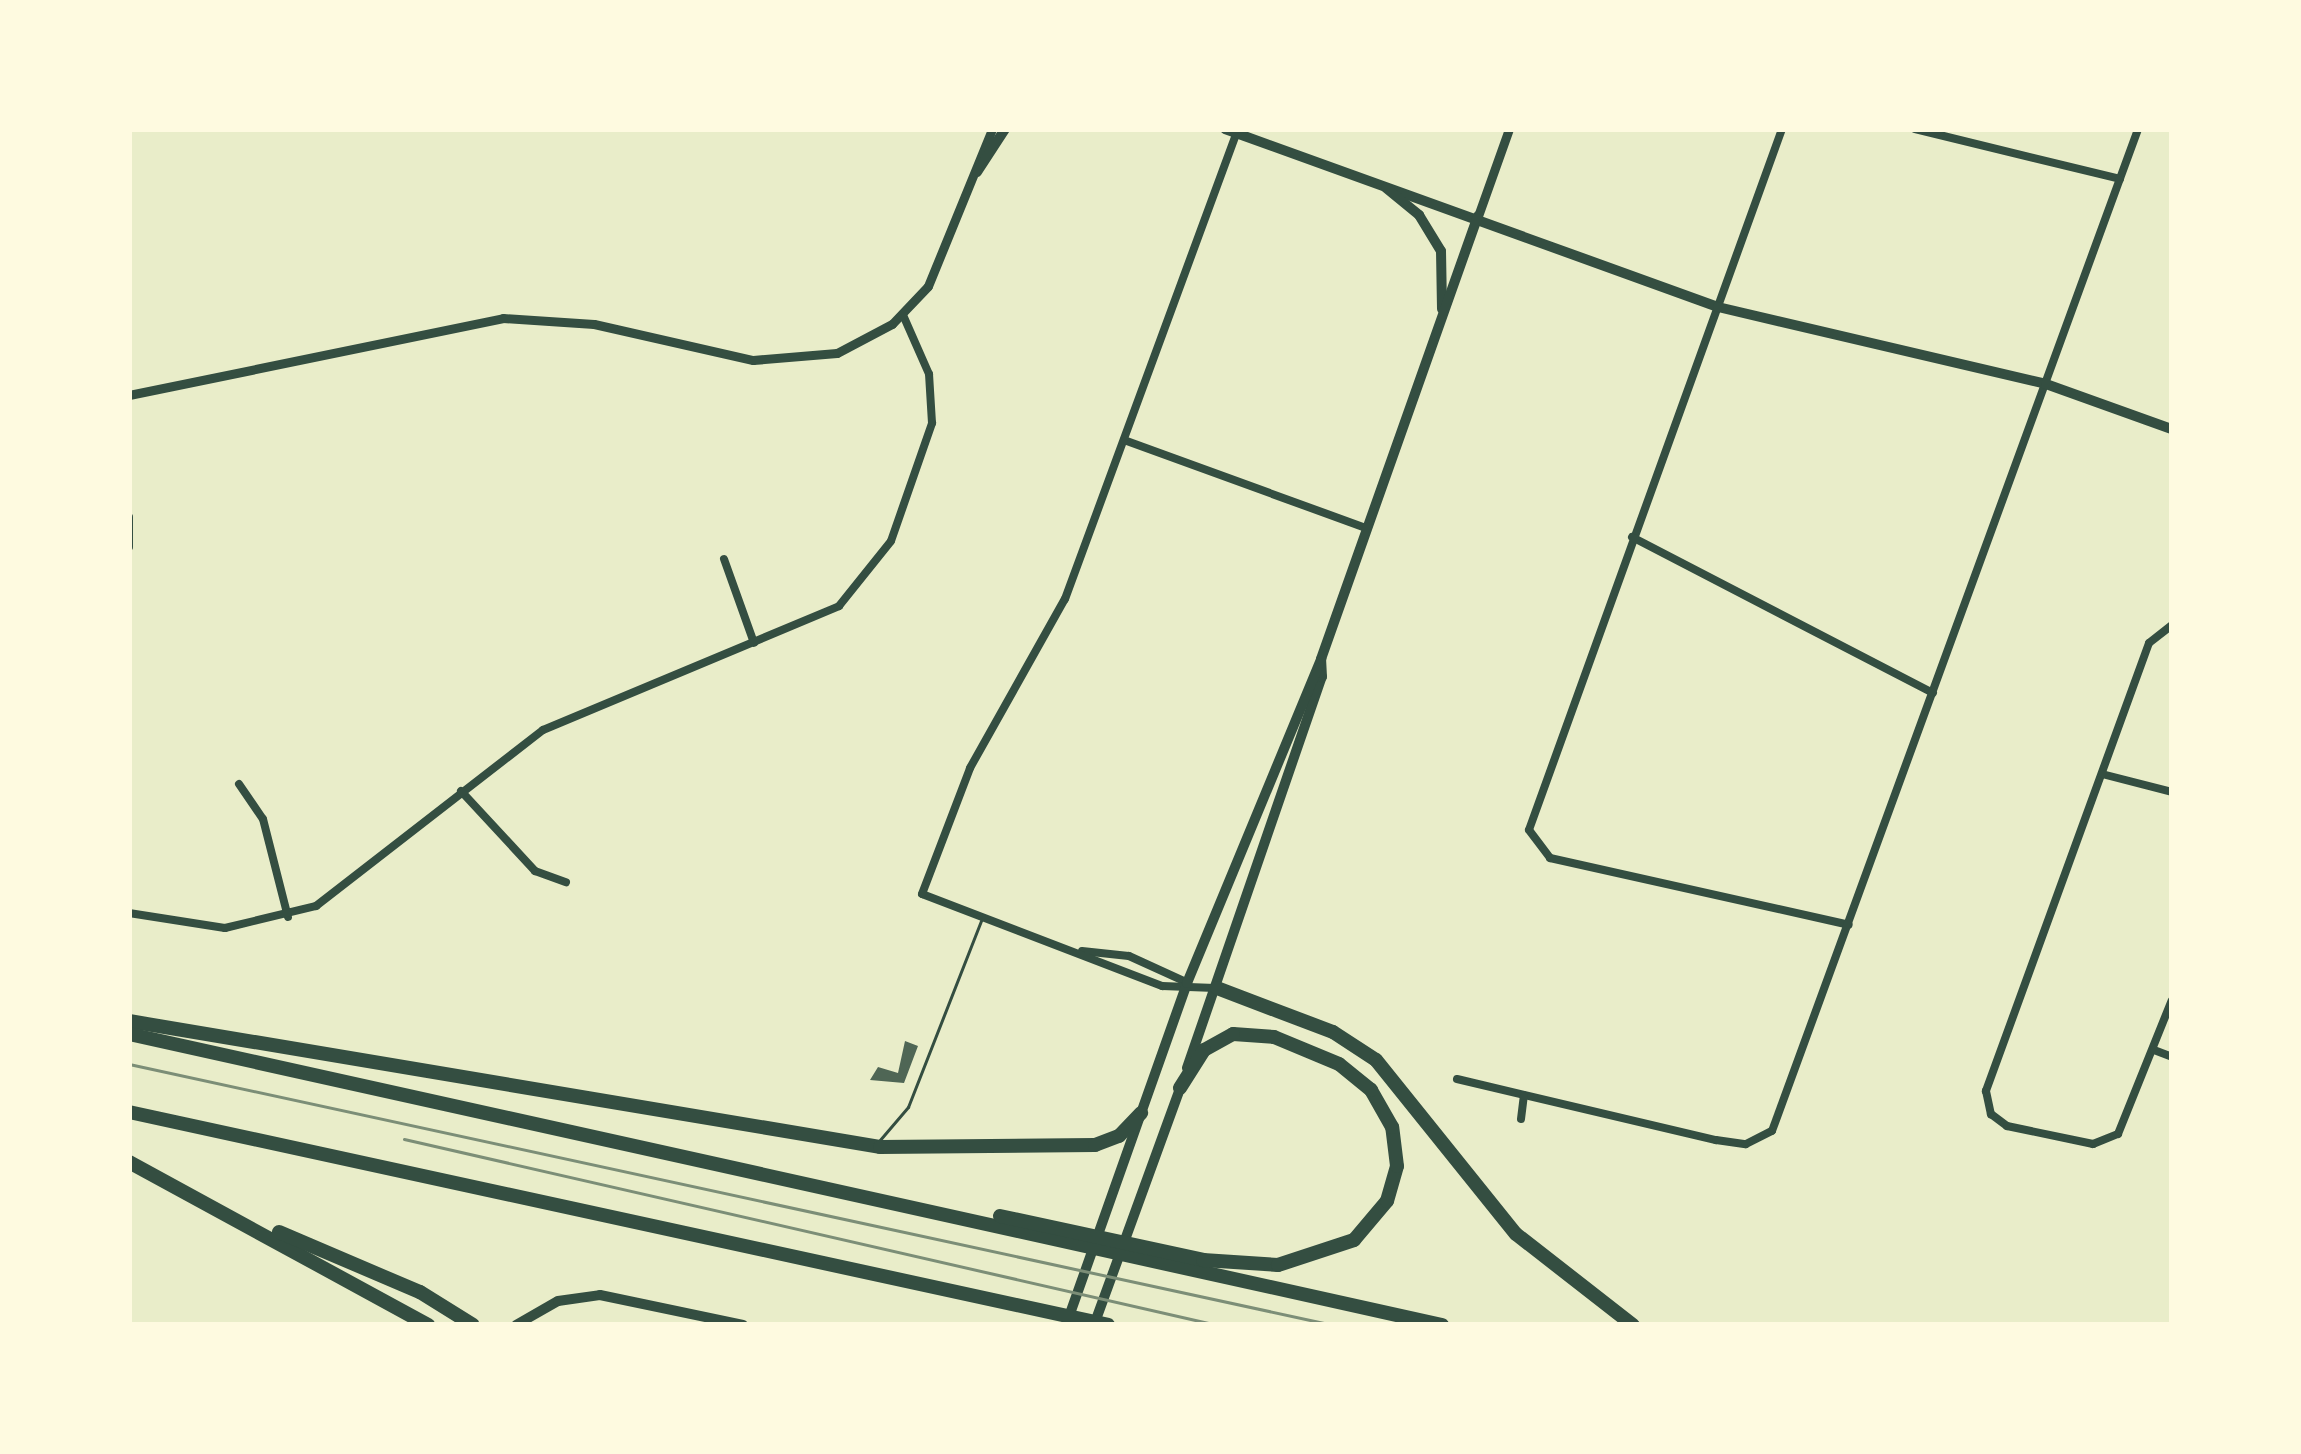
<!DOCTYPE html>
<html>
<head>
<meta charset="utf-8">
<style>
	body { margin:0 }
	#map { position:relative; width:2301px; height:1454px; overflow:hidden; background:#e9edc9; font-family:"Sofia Sans Condensed",sans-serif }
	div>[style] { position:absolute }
	.building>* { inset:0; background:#4f6655 }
	.service>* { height:3px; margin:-1.5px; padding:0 1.5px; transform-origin:1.5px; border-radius:1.5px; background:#344e41 }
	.minor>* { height:8px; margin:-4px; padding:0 4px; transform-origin:4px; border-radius:4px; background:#344e41 }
	.tertiary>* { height:9px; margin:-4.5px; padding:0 4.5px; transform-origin:4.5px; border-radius:4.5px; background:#344e41 }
	.secondary>* { height:10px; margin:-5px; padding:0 5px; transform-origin:5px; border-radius:5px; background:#344e41 }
	.motorway>* { height:14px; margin:-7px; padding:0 7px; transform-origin:7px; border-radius:7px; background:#344e41 }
	.tram>* { height:3px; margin:-1.5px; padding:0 1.5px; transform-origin:1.5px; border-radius:1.5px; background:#7c8e77 }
	span { translate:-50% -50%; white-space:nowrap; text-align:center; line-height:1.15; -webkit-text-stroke:9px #fefae0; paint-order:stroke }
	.frame { position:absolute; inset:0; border:132px solid #fefae0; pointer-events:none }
</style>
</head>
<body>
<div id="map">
	<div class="building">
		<div style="clip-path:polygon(905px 1041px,918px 1046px,904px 1083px,870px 1080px,878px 1067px,898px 1073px)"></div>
	</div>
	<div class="service">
		<div style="left:879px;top:1141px;width:45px;rotate:-49.5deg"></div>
		<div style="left:908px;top:1107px;width:203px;rotate:-68.6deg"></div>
	</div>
	<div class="minor">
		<div style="left:1782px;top:129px;width:745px;rotate:109.85deg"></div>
		<div style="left:1529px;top:830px;width:35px;rotate:53deg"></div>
		<div style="left:1550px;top:858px;width:306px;rotate:12.6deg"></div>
		<div style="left:1915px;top:129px;width:211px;rotate:13.7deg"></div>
		<div style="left:1124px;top:440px;width:258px;rotate:20deg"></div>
		<div style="left:129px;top:517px;width:30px;rotate:90deg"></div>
		<div style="left:1632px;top:537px;width:339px;rotate:27.4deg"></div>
		<div style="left:724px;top:559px;width:89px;rotate:70.3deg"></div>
		<div style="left:2172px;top:625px;width:29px;rotate:142deg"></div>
		<div style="left:2149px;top:643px;width:477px;rotate:110deg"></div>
		<div style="left:1986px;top:1091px;width:24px;rotate:78deg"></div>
		<div style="left:1991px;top:1114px;width:20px;rotate:37deg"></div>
		<div style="left:2007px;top:1126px;width:88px;rotate:11.8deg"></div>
		<div style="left:2093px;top:1144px;width:27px;rotate:-22deg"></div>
		<div style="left:2118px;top:1134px;width:144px;rotate:-68.1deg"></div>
		<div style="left:2102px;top:774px;width:72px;rotate:14.4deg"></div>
		<div style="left:239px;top:784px;width:42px;rotate:55.6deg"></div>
		<div style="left:263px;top:819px;width:101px;rotate:75.7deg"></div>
		<div style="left:461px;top:791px;width:109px;rotate:47.2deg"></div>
		<div style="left:535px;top:871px;width:33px;rotate:20deg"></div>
		<div style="left:129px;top:913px;width:97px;rotate:8.9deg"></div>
		<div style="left:225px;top:928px;width:94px;rotate:-13.6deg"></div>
		<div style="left:316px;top:906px;width:287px;rotate:-37.8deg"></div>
		<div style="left:543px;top:730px;width:321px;rotate:-22.7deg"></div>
		<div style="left:839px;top:606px;width:83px;rotate:-51.3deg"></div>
		<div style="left:891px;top:541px;width:125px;rotate:-70.8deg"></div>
		<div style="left:932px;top:423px;width:49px;rotate:-93.5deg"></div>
		<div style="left:929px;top:374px;width:64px;rotate:-113.8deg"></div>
		<div style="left:1082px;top:951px;width:47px;rotate:6.1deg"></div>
		<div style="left:1129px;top:956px;width:63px;rotate:24.5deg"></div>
		<div style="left:1215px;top:988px;width:53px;rotate:-177.8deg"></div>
		<div style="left:1162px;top:986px;width:257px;rotate:-159deg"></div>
		<div style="left:922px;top:894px;width:135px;rotate:-69.1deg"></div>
		<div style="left:970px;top:768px;width:194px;rotate:-60.7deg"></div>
		<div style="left:1065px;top:599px;width:496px;rotate:-69.8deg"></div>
		<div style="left:2154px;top:1050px;width:19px;rotate:21deg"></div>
		<div style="left:1457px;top:1079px;width:266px;rotate:13.3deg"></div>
		<div style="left:1716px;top:1140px;width:30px;rotate:8deg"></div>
		<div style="left:1746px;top:1144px;width:29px;rotate:-27deg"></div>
		<div style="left:1772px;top:1131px;width:1067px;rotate:-69.93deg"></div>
		<div style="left:1521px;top:1119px;width:24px;rotate:-83deg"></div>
	</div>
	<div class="tertiary">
		<div style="left:1478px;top:216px;width:92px;rotate:-70.4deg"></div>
		<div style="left:129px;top:395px;width:382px;rotate:-11.6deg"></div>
		<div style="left:503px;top:318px;width:91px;rotate:3.8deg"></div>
		<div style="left:594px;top:324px;width:163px;rotate:12.8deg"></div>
		<div style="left:753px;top:360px;width:84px;rotate:-4.8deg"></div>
		<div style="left:837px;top:353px;width:62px;rotate:-27.8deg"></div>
		<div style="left:892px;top:324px;width:52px;rotate:-46.5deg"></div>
		<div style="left:928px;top:286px;width:170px;rotate:-67.8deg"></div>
	</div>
	<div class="secondary">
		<div style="left:1225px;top:129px;width:524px;rotate:19.85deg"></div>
		<div style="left:1718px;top:307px;width:337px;rotate:13.2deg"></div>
		<div style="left:2046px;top:384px;width:134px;rotate:19.7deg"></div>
		<div style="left:977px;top:172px;width:51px;rotate:-56.9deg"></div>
		<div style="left:1386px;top:188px;width:43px;rotate:39.3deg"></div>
		<div style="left:1419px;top:215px;width:42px;rotate:58.6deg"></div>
		<div style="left:1441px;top:251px;width:58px;rotate:89deg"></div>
		<div style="left:1187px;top:1068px;width:414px;rotate:-71deg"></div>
		<div style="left:1322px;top:677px;width:17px;rotate:-93deg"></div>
		<div style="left:516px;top:1325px;width:48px;rotate:-29.7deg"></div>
		<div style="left:558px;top:1301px;width:42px;rotate:-8.1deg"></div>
		<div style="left:600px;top:1295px;width:146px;rotate:11.8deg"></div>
		<div style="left:1066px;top:1325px;width:363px;rotate:-70.5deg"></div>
		<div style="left:1187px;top:983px;width:351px;rotate:-67.5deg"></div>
		<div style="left:1321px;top:659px;width:470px;rotate:-70.5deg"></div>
		<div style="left:1094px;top:1325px;width:254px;rotate:-70deg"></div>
	</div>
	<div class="motorway">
		<div style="left:1217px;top:988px;width:124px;rotate:20.8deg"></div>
		<div style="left:1333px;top:1032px;width:51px;rotate:33.1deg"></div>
		<div style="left:1376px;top:1060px;width:223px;rotate:51.2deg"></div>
		<div style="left:1516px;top:1234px;width:148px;rotate:37.9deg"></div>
		<div style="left:129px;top:1021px;width:761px;rotate:9.52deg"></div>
		<div style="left:880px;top:1147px;width:215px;rotate:-0.5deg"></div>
		<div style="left:1095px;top:1145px;width:26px;rotate:-21deg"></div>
		<div style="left:1119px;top:1136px;width:32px;rotate:-46deg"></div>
		<div style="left:129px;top:1034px;width:1345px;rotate:12.5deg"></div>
		<div style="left:129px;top:1112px;width:1002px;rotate:12.27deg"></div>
		<div style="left:129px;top:1162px;width:341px;rotate:28.6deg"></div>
		<div style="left:1000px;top:1216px;width:208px;rotate:12.2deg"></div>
		<div style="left:1203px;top:1260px;width:75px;rotate:3.8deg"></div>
		<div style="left:1278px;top:1265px;width:80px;rotate:-18.2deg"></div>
		<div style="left:1354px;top:1240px;width:51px;rotate:-49.8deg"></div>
		<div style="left:1387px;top:1201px;width:36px;rotate:-74deg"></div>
		<div style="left:1397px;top:1166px;width:39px;rotate:-97deg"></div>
		<div style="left:1392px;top:1127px;width:43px;rotate:-119.6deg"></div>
		<div style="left:1371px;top:1090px;width:41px;rotate:-140.9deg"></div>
		<div style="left:1339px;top:1064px;width:70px;rotate:-157.4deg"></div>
		<div style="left:1274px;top:1037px;width:41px;rotate:-175.8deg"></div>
		<div style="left:1233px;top:1034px;width:33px;rotate:151deg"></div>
		<div style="left:1204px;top:1050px;width:45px;rotate:122.3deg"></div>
		<div style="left:279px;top:1232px;width:153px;rotate:23.1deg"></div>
		<div style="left:420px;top:1292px;width:62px;rotate:31.9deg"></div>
	</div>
	<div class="tram">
		<div style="left:129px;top:1064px;width:1232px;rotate:12.23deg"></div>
		<div style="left:404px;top:1139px;width:834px;rotate:12.89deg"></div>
	</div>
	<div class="frame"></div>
</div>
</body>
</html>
